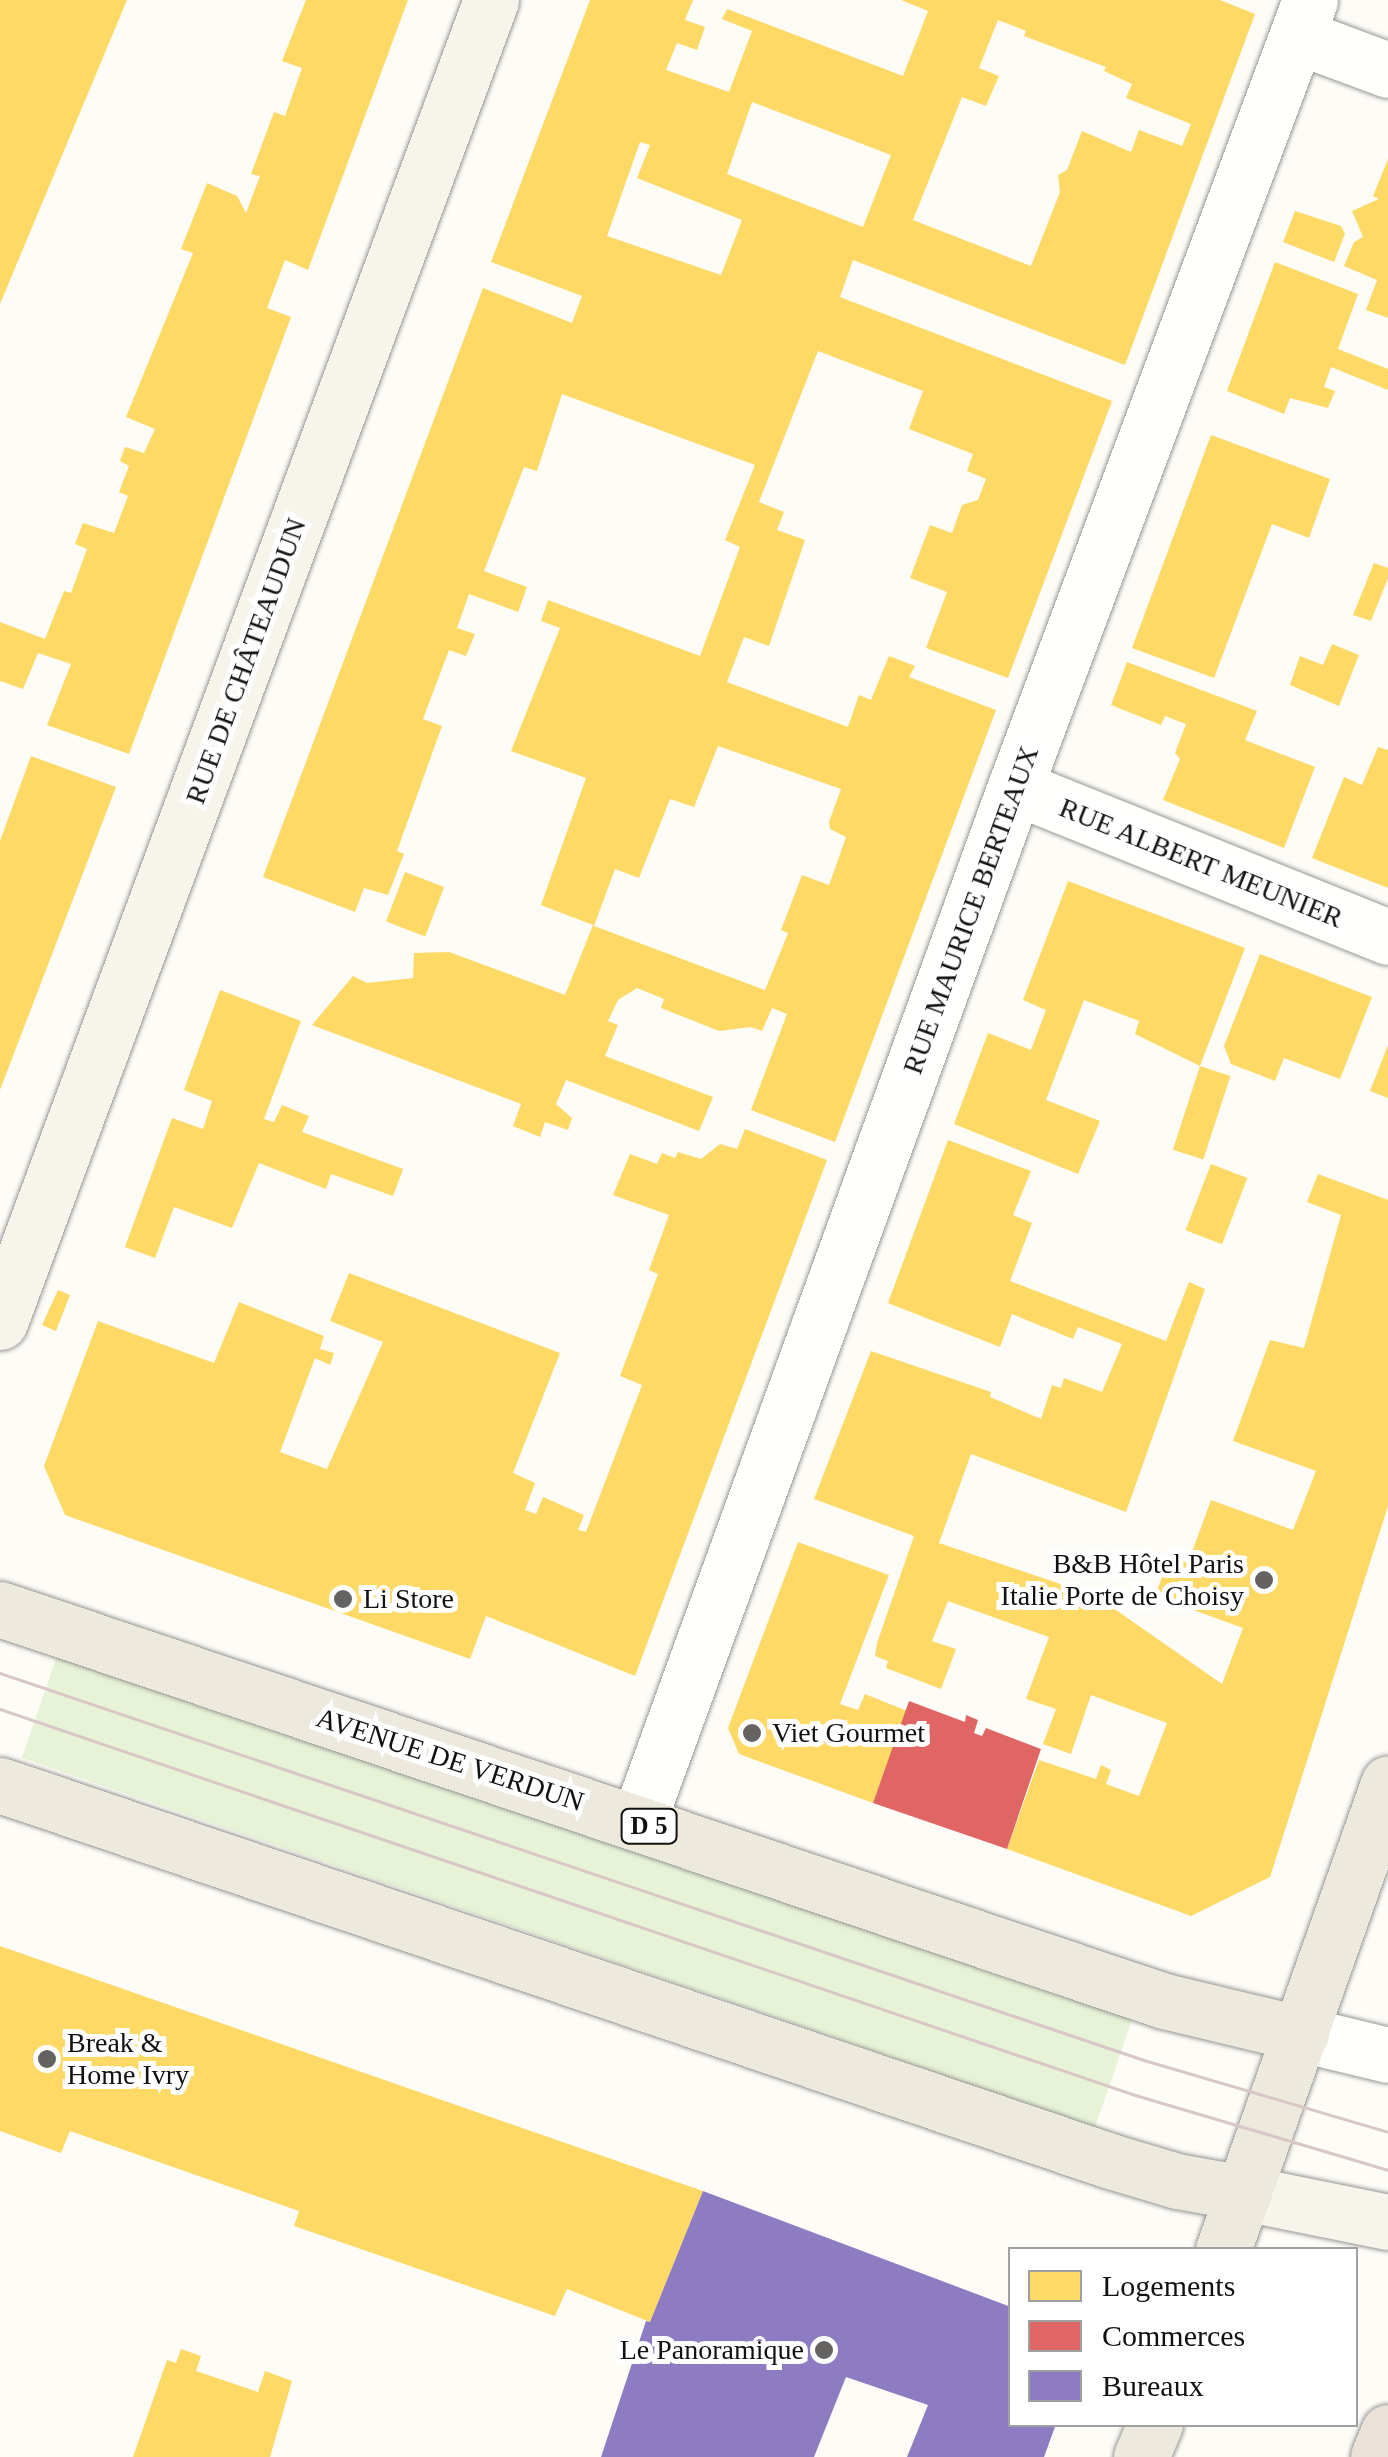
<!DOCTYPE html>
<html>
<head>
<meta charset="utf-8">
<style>
	body { margin:0 }
	#map { position:relative; width:1388px; height:2457px; overflow:hidden; background:#fdfcf7; font-family:Georgia,serif }
	div>[style] { position:absolute }
	.green>* { inset:0; background:#e7f3d7; transform-origin:0 0 }
	.homes>* { inset:0; background:#ffd966; transform-origin:0 0 }
	.shops>* { inset:0; background:#e06666 }
	.offices>* { inset:0; background:#8e7cc3 }
	.roads { filter:drop-shadow(0 0 2px #979795) drop-shadow(0 0 2px #979795) }
	.street>* { height:55px; margin:-27.5px; padding:0 27.5px; transform-origin:27.5px; border-radius:27.5px; background:#fffffe }
	.secondary>* { height:55px; margin:-27.5px; padding:0 27.5px; transform-origin:27.5px; border-radius:27.5px; background:#f6f4eb }
	.primary>* { height:55px; margin:-27.5px; padding:0 27.5px; transform-origin:27.5px; border-radius:27.5px; background:#ede9dc }
	.highway>* { height:55px; margin:-27.5px; padding:0 27.5px; transform-origin:27.5px; border-radius:27.5px; background:#eae1d8 }
	.tram>* { height:2.5px; margin:-1.25px; padding:0 1.25px; transform-origin:1.25px; border-radius:1.25px; background:#d9c6c7 }
	.dots>* { width:28px; height:28px; translate:-50% -50%; box-sizing:border-box; border:5px solid #fff; border-radius:50% }
	span { translate:-50% -50%; white-space:nowrap; text-align:center; line-height:1.15; -webkit-text-stroke:10px #fff; paint-order:stroke }
	.shield-label span { padding:2px 8px; background:#fff; border:2px solid; border-radius:8px; -webkit-text-stroke-width:0 }
	.shield-label { font-size:25px; color:#111; font-weight:700 }
	.street-label { font-size:28px; color:#111 }
	.poi-label { font-size:28px; color:#111 }
	.right { translate:-100% -50%; text-align:right }
	.left { translate:0 -50%; text-align:left }
	.legend { position:absolute; left:1008px; top:2247px; width:350px; height:180px; box-sizing:border-box; background:#fff; border:2px solid #a0a0a0; margin:0; padding:12px 18px; list-style:none; font-size:30px; color:#111 }
	.legend li { display:flex; align-items:center; gap:20px; height:50px }
	.legend b { width:50px; border:2px solid #a0a0a0 }
</style>
</head>
<body>
<div id="map">
	<div class="green">
		<div style="left:59px;top:1650px;width:1135px;height:114px;rotate:19deg"></div>
	</div>
	<div class="homes">
		<div style="clip-path:polygon(0 0,127px 0,0 304px)"></div>
		<div style="clip-path:polygon(306px 0,408px 0,308px 270px,285px 260px,267px 308px,291px 317px,129px 754px,47px 725px,71px 664px,38px 653px,23px 689px,0 681px,0 622px,45px 639px,64px 591px,71px 593px,87px 549px,75px 544px,83px 523px,114px 533px,128px 496px,119px 492px,129px 466px,120px 461px,125px 447px,144px 453px,155px 429px,126px 417px,193px 253px,181px 249px,207px 183px,237px 196px,246px 213px,260px 176px,251px 174px,274px 112px,285px 116px,302px 68px,282px 61px)"></div>
		<div style="clip-path:polygon(evenodd,590px 0,693px 0,685px 20px,705px 27px,697px 50px,677px 43px,666px 70px,729px 92px,752px 31px,722px 19px,727px 9px,903px 76px,928px 11px,901px 0,1220px 0,1255px 14px,1125px 365px,853px 260px,840px 297px,1112px 401px,1008px 678px,926px 648px,947px 592px,910px 578px,930px 525px,952px 533px,962px 505px,978px 500px,986px 479px,967px 471px,973px 454px,909px 429px,923px 391px,818px 351px,759px 502px,784px 512px,777px 530px,805px 540px,769px 646px,744px 637px,727px 682px,848px 727px,859px 695px,871px 700px,889px 656px,915px 666px,909px 677px,996px 710px,835px 1142px,751px 1110px,787px 1014px,772px 1008px,762px 1031px,751px 1027px,719px 1031px,661px 1008px,664px 999px,637px 988px,618px 1000px,608px 1021px,618px 1025px,605px 1056px,713px 1097px,699px 1131px,566px 1080px,556px 1104px,572px 1118px,568px 1130px,545px 1122px,540px 1137px,513px 1126px,521px 1104px,312px 1025px,353px 976px,367px 983px,413px 978px,414px 953px,449px 952px,565px 995px,593px 925px,541px 905px,586px 778px,511px 751px,560px 628px,541px 621px,548px 600px,700px 656px,740px 547px,725px 540px,755px 465px,562px 394px,537px 471px,524px 467px,484px 571px,527px 587px,518px 612px,469px 594px,457px 628px,475px 634px,466px 656px,449px 650px,423px 719px,442px 726px,397px 851px,404px 854px,388px 895px,364px 888px,355px 912px,263px 877px,483px 288px,572px 323px,582px 296px,491px 262px,590px 0,998px 20px,1026px 31px,1024px 36px,1106px 67px,1104px 71px,1132px 84px,1126px 98px,1191px 124px,1182px 146px,1139px 130px,1131px 152px,1082px 131px,1067px 170px,1058px 175px,1060px 192px,1031px 266px,913px 220px,962px 97px,986px 106px,999px 76px,979px 68px,998px 20px,590px 0,752px 102px,891px 155px,863px 227px,727px 174px,752px 102px,590px 0,640px 142px,650px 145px,637px 178px,742px 220px,721px 275px,607px 236px,640px 142px,590px 0,718px 746px,841px 789px,829px 822px,830px 829px,846px 837px,838px 860px,829px 885px,802px 875px,781px 930px,788px 933px,765px 990px,594px 926px,615px 869px,639px 878px,670px 799px,694px 807px,718px 746px)"></div>
		<div style="clip-path:polygon(1388px 159px,1388px 318px,1366px 310px,1377px 280px,1344px 266px,1354px 242px,1363px 237px,1352px 211px,1379px 199px,1373px 196px)"></div>
		<div style="clip-path:polygon(1295px 211px,1341px 226px,1345px 234px,1334px 262px,1283px 242px)"></div>
		<div style="clip-path:polygon(1275px 262px,1358px 294px,1338px 349px,1388px 369px,1388px 390px,1331px 367px,1324px 387px,1335px 391px,1328px 408px,1290px 398px,1284px 414px,1227px 391px)"></div>
		<div style="clip-path:polygon(1211px 435px,1330px 479px,1309px 538px,1272px 524px,1214px 678px,1132px 648px)"></div>
		<div style="clip-path:polygon(1374px 563px,1388px 568px,1388px 578px,1371px 621px,1353px 615px)"></div>
		<div style="clip-path:polygon(1332px 644px,1359px 655px,1339px 706px,1290px 685px,1300px 656px,1323px 665px)"></div>
		<div style="clip-path:polygon(1127px 662px,1257px 711px,1245px 740px,1315px 767px,1284px 848px,1163px 800px,1180px 759px,1175px 753px,1186px 724px,1165px 716px,1161px 725px,1111px 705px)"></div>
		<div style="clip-path:polygon(1378px 747px,1388px 750px,1388px 888px,1312px 858px,1344px 777px,1362px 785px)"></div>
		<div style="clip-path:polygon(31px 756px,116px 787px,0 1090px,0 841px)"></div>
		<div style="left:405px;top:872px;width:42px;height:53px;rotate:21deg"></div>
		<div style="clip-path:polygon(1068px 881px,1245px 948px,1200px 1066px,1135px 1034px,1139px 1021px,1084px 1000px,1046px 1100px,1100px 1121px,1078px 1174px,954px 1124px,988px 1033px,1031px 1050px,1046px 1010px,1023px 1000px)"></div>
		<div style="clip-path:polygon(1260px 954px,1372px 997px,1340px 1079px,1284px 1058px,1275px 1081px,1231px 1064px,1224px 1046px)"></div>
		<div style="clip-path:polygon(220px 990px,301px 1021px,264px 1119px,274px 1122px,282px 1105px,309px 1116px,302px 1132px,403px 1169px,393px 1196px,331px 1174px,326px 1189px,259px 1163px,232px 1228px,174px 1207px,155px 1258px,125px 1247px,172px 1118px,203px 1129px,212px 1101px,184px 1090px)"></div>
		<div style="clip-path:polygon(1388px 1045px,1388px 1098px,1370px 1091px)"></div>
		<div style="left:1200px;top:1066px;width:32px;height:88px;rotate:18deg"></div>
		<div style="clip-path:polygon(745px 1129px,827px 1160px,635px 1676px,486px 1616px,470px 1659px,65px 1515px,44px 1466px,98px 1321px,214px 1363px,239px 1302px,324px 1336px,320px 1349px,334px 1353px,330px 1365px,315px 1358px,280px 1452px,327px 1469px,383px 1342px,330px 1321px,349px 1273px,560px 1353px,513px 1473px,535px 1483px,525px 1510px,536px 1514px,543px 1497px,584px 1515px,578px 1530px,586px 1532px,642px 1385px,620px 1376px,658px 1274px,649px 1270px,669px 1215px,613px 1195px,630px 1154px,657px 1164px,662px 1153px,675px 1158px,678px 1152px,701px 1159px,720px 1144px,737px 1149px)"></div>
		<div style="clip-path:polygon(948px 1140px,1031px 1171px,1013px 1215px,1032px 1223px,1010px 1281px,1166px 1341px,1189px 1282px,1205px 1289px,1126px 1512px,971px 1454px,939px 1543px,1096px 1596px,1222px 1684px,1243px 1628px,1155px 1596px,1170px 1556px,1188px 1563px,1211px 1500px,1293px 1530px,1316px 1471px,1233px 1441px,1270px 1340px,1304px 1348px,1341px 1215px,1307px 1202px,1318px 1174px,1388px 1200px,1388px 1506px,1270px 1877px,1191px 1916px,1007px 1849px,1039px 1760px,1096px 1779px,1101px 1765px,1111px 1770px,1106px 1784px,1139px 1796px,1167px 1723px,1091px 1695px,1071px 1754px,1043px 1744px,1056px 1709px,1026px 1699px,1049px 1637px,948px 1601px,932px 1641px,956px 1649px,941px 1689px,886px 1668px,888px 1661px,875px 1656px,877px 1643px,914px 1536px,814px 1499px,871px 1351px,991px 1392px,990px 1397px,1041px 1419px,1052px 1385px,1061px 1388px,1064px 1378px,1102px 1392px,1122px 1344px,1078px 1327px,1073px 1339px,1012px 1314px,1000px 1347px,888px 1303px)"></div>
		<div style="left:1211px;top:1164px;width:39px;height:71px;rotate:21deg"></div>
		<div style="clip-path:polygon(58px 1290px,70px 1295px,56px 1331px,42px 1325px)"></div>
		<div style="clip-path:polygon(798px 1542px,889px 1575px,840px 1704px,858px 1710px,865px 1694px,907px 1711px,873px 1803px,739px 1754px,728px 1728px)"></div>
		<div style="clip-path:polygon(0 1946px,703px 2191px,650px 2322px,567px 2289px,555px 2316px,294px 2226px,299px 2211px,70px 2131px,61px 2153px,0 2131px)"></div>
		<div style="clip-path:polygon(181px 2349px,201px 2356px,196px 2371px,258px 2392px,265px 2371px,292px 2381px,270px 2457px,133px 2457px,167px 2360px,176px 2363px)"></div>
	</div>
	<div class="shops">
		<div style="clip-path:polygon(909px 1701px,965px 1722px,966px 1715px,978px 1720px,974px 1733px,982px 1736px,986px 1728px,1041px 1749px,1007px 1849px,873px 1803px)"></div>
	</div>
	<div class="offices">
		<div style="clip-path:polygon(703px 2191px,1011px 2307px,1011px 2424px,1056px 2424px,1044px 2457px,907px 2457px,928px 2405px,846px 2377px,814px 2457px,601px 2457px,646px 2321px,650px 2322px)"></div>
	</div>
	<div class="roads">
		<div class="street">
			<div style="left:1297px;top:36px;width:97px;rotate:20.5deg"></div>
			<div style="left:1015px;top:787px;width:402px;rotate:21.9deg"></div>
			<div style="left:638px;top:1822px;width:1102px;rotate:-69.99deg"></div>
			<div style="left:1015px;top:787px;width:840px;rotate:-69.45deg"></div>
			<div style="left:1301px;top:2034px;width:89px;rotate:13.6deg"></div>
		</div>
		<div class="secondary">
			<div style="left:0;top:1322px;width:1410px;rotate:-69.62deg"></div>
			<div style="left:1244px;top:2193px;width:147px;rotate:11.4deg"></div>
		</div>
		<div class="primary">
			<div style="left:0;top:1609px;width:1228px;rotate:18.61deg"></div>
			<div style="left:1164px;top:2001px;width:141px;rotate:13.5deg"></div>
			<div style="left:0;top:1785px;width:1172px;rotate:18.71deg"></div>
			<div style="left:1110px;top:2161px;width:70px;rotate:16.6deg"></div>
			<div style="left:1177px;top:2181px;width:68px;rotate:10.2deg"></div>
			<div style="left:1223px;top:2250px;width:495px;rotate:-70.5deg"></div>
			<div style="left:1141px;top:2457px;width:36px;rotate:-67deg"></div>
		</div>
		<div class="highway">
			<div style="left:1378px;top:2457px;width:27px;rotate:-68deg"></div>
		</div>
	</div>
	<div class="tram">
		<div style="left:0;top:1673px;width:1208px;rotate:18.69deg"></div>
		<div style="left:1144px;top:2060px;width:254px;rotate:16.4deg"></div>
		<div style="left:0;top:1709px;width:1196px;rotate:18.78deg"></div>
		<div style="left:1132px;top:2094px;width:267px;rotate:16.5deg"></div>
	</div>
	<div class="dots">
		<div style="left:1264px;top:1580px;background:#646362"></div>
		<div style="left:343px;top:1599px;background:#646362"></div>
		<div style="left:752px;top:1733px;background:#646362"></div>
		<div style="left:47px;top:2059px;background:#646362"></div>
		<div style="left:824px;top:2350px;background:#646362"></div>
	</div>
	<div class="shield-label">
		<span style="left:649px;top:1826px">D 5</span>
	</div>
	<div class="street-label">
		<span style="left:246px;top:661px;rotate:-70deg">RUE DE CHÂTEAUDUN</span>
		<span style="left:1201px;top:863px;rotate:22deg">RUE ALBERT MEUNIER</span>
		<span style="left:971px;top:910px;rotate:-70deg">RUE MAURICE BERTEAUX</span>
		<span style="left:450px;top:1760px;rotate:18deg">AVENUE DE VERDUN</span>
	</div>
	<div class="poi-label">
		<span class="right" style="left:1244px;top:1580px">B&amp;B Hôtel Paris<br>Italie Porte de Choisy</span>
		<span class="left" style="left:363px;top:1599px">Li Store</span>
		<span class="left" style="left:772px;top:1733px">Viet Gourmet</span>
		<span class="left" style="left:67px;top:2059px">Break &amp;<br>Home Ivry</span>
		<span class="right" style="left:804px;top:2350px">Le Panoramique</span>
	</div>
	<ul class="legend">
	<li><b style="height:28px;background:#ffd966"></b>Logements</li>
	<li><b style="height:28px;background:#e06666"></b>Commerces</li>
	<li><b style="height:28px;background:#8e7cc3"></b>Bureaux</li>
	</ul>
</div>
</body>
</html>
